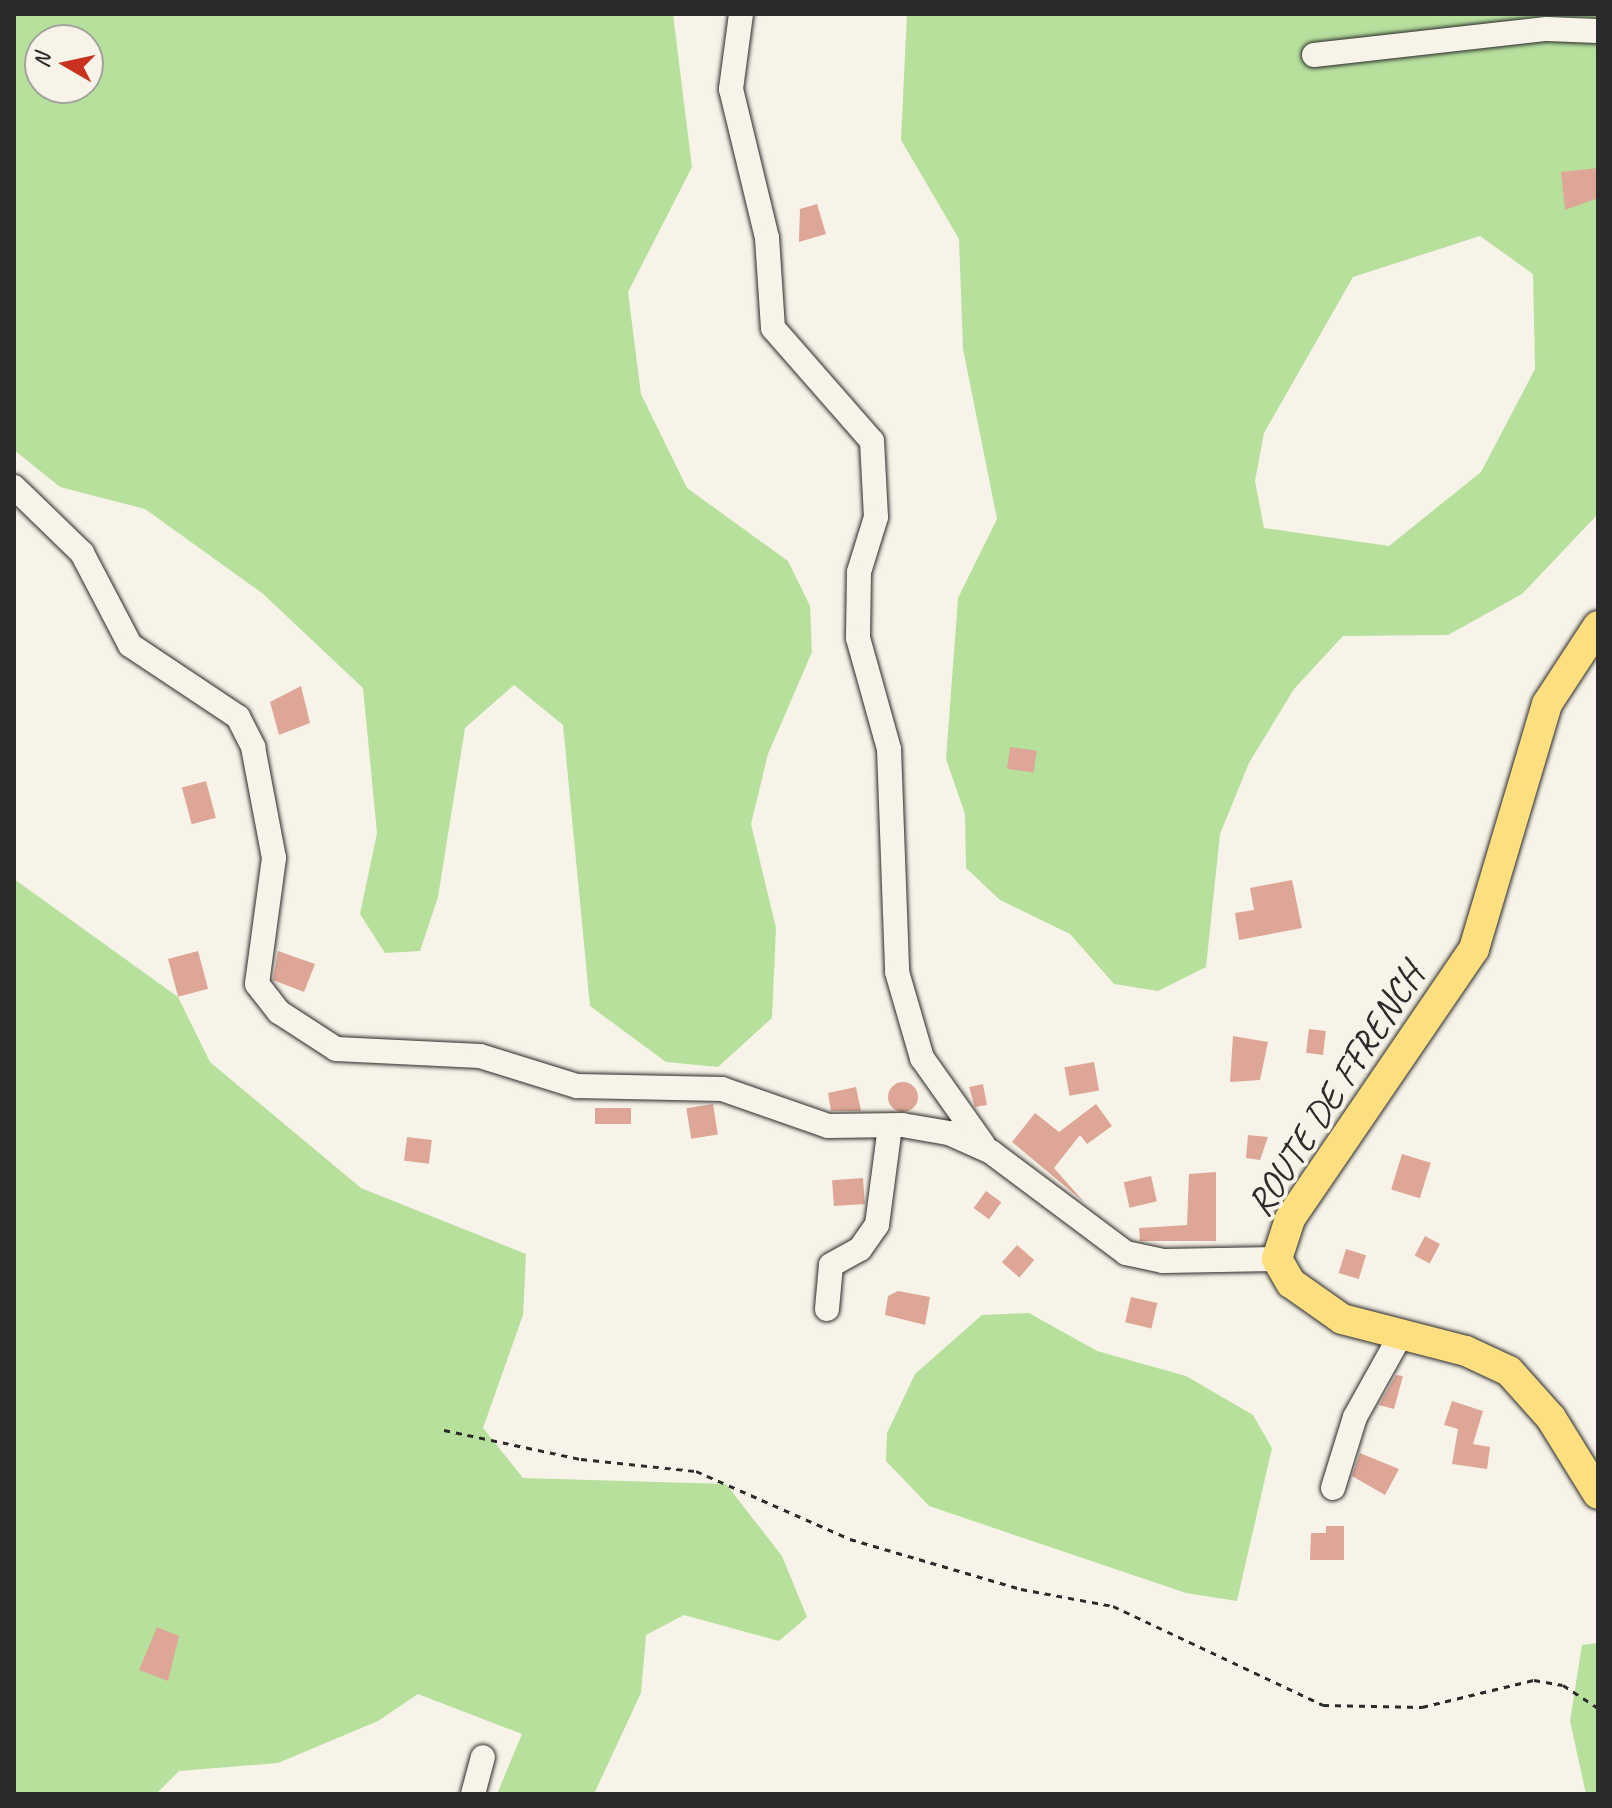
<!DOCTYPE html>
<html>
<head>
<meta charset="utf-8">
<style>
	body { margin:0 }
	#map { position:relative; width:1612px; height:1808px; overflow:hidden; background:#f7f3e8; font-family:Caveat,sans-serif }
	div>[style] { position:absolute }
	.green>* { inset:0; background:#b7e09d }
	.building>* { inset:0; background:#dea697; transform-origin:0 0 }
	.round { border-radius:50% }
	.path>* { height:3px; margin-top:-1.5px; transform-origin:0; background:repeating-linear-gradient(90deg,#2b2b2b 0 6px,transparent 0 12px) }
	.roads { filter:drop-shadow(0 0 2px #2b2b2b) drop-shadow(0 0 2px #2b2b2b) }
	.minor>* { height:24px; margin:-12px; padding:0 12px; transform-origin:12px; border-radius:12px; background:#f7f3e8 }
	.major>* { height:30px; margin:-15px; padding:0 15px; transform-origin:15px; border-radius:15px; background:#fedf80 }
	span { translate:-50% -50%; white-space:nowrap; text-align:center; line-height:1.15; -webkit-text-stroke:8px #f7f3e8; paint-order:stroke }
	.street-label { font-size:38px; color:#2b2b2b }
	.frame { position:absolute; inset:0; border:16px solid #2b2b2b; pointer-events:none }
	.north { position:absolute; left:24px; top:24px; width:80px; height:80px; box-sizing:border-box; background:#f7f3e8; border:2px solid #a5a39c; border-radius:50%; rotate:279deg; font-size:22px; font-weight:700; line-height:32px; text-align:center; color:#2b2b2b }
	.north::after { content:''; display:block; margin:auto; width:28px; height:36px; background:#c8321e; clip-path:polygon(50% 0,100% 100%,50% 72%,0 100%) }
</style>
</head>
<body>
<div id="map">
	<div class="green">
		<div style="clip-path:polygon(evenodd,14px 14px,673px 14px,692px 167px,628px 292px,641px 394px,687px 488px,788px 561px,810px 606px,812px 652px,768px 754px,751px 824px,776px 928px,772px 1018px,718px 1067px,666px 1062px,590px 1006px,563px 725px,514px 685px,465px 728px,438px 897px,420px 951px,385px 953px,360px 914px,377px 833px,363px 688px,262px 593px,145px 509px,60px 487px,14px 450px,14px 14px,88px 40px,88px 88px,40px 88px,40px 40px,88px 40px)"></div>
		<div style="clip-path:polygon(evenodd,907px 14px,1598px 14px,1598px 514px,1522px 594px,1448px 635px,1343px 636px,1294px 689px,1249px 763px,1220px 834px,1206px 967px,1158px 991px,1114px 984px,1070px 934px,1000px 900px,966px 868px,965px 814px,946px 759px,958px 598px,997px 519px,963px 349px,959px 239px,901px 140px,907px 14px,1480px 236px,1533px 274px,1535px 369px,1481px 472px,1389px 546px,1264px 528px,1255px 481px,1264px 433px,1353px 277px,1480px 236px)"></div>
		<div style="clip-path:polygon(14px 879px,178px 997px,210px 1062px,361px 1188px,526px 1254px,523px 1315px,483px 1428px,523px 1478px,726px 1484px,782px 1556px,807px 1617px,779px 1641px,684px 1615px,646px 1635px,641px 1693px,594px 1794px,497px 1794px,522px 1734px,418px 1694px,378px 1721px,278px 1763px,179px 1771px,156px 1794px,14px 1794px)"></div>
		<div style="clip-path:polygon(1029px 1313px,1097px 1351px,1186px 1376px,1253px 1415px,1272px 1448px,1237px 1601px,1186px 1593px,929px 1506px,886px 1461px,887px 1433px,915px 1374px,982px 1315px)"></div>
		<div style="clip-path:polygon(1598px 1643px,1598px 1794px,1586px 1794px,1570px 1721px,1582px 1645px)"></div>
	</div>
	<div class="building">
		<div style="clip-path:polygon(1598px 168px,1598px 198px,1565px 210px,1561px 172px)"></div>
		<div style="clip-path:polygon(817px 204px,826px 234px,799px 242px,800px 209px)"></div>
		<div style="clip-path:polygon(301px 686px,310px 723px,279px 735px,270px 702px)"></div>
		<div style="left:1010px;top:747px;width:27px;height:22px;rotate:8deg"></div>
		<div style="left:206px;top:781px;width:38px;height:25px;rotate:75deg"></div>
		<div style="clip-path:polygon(1292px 880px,1302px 928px,1239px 940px,1235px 913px,1254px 910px,1250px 888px)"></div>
		<div style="left:198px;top:951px;width:39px;height:31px;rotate:75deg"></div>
		<div style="clip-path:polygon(278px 951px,315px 964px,304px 992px,273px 980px)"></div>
		<div style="left:1309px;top:1029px;width:17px;height:24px;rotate:7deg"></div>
		<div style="clip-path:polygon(1233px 1036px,1268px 1042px,1260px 1080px,1230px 1082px)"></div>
		<div style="left:1094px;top:1062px;width:29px;height:30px;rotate:80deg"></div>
		<div class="round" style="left:888px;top:1082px;width:30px;height:30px"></div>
		<div style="clip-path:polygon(983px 1084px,987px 1105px,975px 1107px,969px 1087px)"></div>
		<div style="clip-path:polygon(856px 1087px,861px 1111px,831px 1111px,828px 1093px)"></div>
		<div style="left:713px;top:1104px;width:31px;height:27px;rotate:81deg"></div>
		<div style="clip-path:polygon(1096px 1104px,1112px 1126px,1087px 1144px,1080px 1135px,1054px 1168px,1084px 1202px,1012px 1142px,1035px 1113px,1059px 1132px)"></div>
		<div style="left:595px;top:1108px;width:36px;height:16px"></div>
		<div style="clip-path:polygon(1248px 1135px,1268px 1137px,1260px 1160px,1246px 1158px)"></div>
		<div style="left:407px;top:1137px;width:25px;height:24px;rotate:7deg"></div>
		<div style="left:1402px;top:1154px;width:30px;height:37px;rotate:17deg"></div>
		<div style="clip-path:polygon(1216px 1172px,1216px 1241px,1140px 1241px,1139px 1228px,1187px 1225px,1189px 1174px)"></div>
		<div style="left:1151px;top:1176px;width:26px;height:28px;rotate:77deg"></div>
		<div style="left:863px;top:1178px;width:26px;height:31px;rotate:86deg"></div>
		<div style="left:986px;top:1191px;width:19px;height:21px;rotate:36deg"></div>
		<div style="left:1425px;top:1236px;width:17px;height:22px;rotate:28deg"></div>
		<div style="left:1017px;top:1245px;width:23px;height:23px;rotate:41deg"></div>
		<div style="left:1346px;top:1249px;width:21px;height:25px;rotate:17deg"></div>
		<div style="clip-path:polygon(898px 1291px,930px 1297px,925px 1325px,885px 1315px,888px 1296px)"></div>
		<div style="left:1131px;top:1297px;width:27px;height:26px;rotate:13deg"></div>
		<div style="clip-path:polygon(1396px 1375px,1403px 1376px,1394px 1409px,1379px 1405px)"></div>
		<div style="clip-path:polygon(1452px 1401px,1483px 1411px,1473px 1444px,1490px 1447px,1487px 1469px,1452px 1464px,1458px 1429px,1444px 1425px)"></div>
		<div style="clip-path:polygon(1360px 1453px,1399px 1469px,1385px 1495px,1352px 1476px)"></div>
		<div style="clip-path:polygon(1326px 1526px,1344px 1526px,1344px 1560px,1310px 1560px,1311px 1533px,1326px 1533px)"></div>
		<div style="clip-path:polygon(157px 1627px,179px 1636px,168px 1681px,139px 1670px)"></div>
	</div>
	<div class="path">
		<div style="left:444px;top:1430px;width:140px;rotate:12deg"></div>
		<div style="left:581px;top:1459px;width:116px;rotate:6deg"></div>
		<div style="left:696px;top:1471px;width:168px;rotate:23.8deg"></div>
		<div style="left:850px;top:1539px;width:178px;rotate:16.3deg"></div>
		<div style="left:1021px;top:1589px;width:94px;rotate:10.5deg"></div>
		<div style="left:1113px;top:1606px;width:232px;rotate:25.2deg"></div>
		<div style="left:1323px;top:1705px;width:99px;rotate:1.2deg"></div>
		<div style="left:1422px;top:1707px;width:115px;rotate:-13.6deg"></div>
		<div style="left:1534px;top:1680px;width:29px;rotate:10deg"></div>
		<div style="left:1563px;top:1685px;width:42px;rotate:33.3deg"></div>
	</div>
	<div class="roads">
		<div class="minor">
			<div style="left:741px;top:14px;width:76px;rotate:97.6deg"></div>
			<div style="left:731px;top:89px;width:153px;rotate:76.4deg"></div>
			<div style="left:767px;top:238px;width:90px;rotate:86.2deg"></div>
			<div style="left:773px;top:328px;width:150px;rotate:48.8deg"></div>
			<div style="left:872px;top:441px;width:76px;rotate:87deg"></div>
			<div style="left:876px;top:517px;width:58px;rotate:107.2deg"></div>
			<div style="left:859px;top:572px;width:66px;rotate:90.9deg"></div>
			<div style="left:858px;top:638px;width:115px;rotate:74.4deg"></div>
			<div style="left:889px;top:749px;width:223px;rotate:87.9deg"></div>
			<div style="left:897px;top:972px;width:90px;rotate:73.8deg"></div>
			<div style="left:922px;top:1058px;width:105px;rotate:54.7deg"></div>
			<div style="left:1314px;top:55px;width:234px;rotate:-6.4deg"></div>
			<div style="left:1547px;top:29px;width:51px;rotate:2.2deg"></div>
			<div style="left:14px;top:487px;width:95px;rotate:44.1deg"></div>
			<div style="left:82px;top:553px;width:104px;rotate:62.4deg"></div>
			<div style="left:130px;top:645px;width:130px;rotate:33.7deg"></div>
			<div style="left:238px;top:717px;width:34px;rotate:63deg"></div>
			<div style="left:253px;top:747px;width:113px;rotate:79.3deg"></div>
			<div style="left:274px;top:858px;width:127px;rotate:97.7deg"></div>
			<div style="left:257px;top:984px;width:36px;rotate:52deg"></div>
			<div style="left:279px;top:1012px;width:68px;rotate:33deg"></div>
			<div style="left:336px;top:1049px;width:144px;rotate:2.8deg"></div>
			<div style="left:480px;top:1056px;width:102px;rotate:17.2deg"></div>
			<div style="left:577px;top:1086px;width:145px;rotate:1.2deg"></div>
			<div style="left:722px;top:1089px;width:112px;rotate:19.2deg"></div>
			<div style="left:828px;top:1126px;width:74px;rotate:-0.8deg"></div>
			<div style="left:902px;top:1125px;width:48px;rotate:9.7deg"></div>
			<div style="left:949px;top:1133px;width:46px;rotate:24.3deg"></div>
			<div style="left:991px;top:1152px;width:169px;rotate:36.8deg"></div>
			<div style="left:1126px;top:1253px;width:38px;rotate:12deg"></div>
			<div style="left:1163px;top:1261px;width:114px;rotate:-1deg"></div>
			<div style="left:827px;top:1309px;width:44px;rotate:-84.8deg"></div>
			<div style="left:831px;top:1265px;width:33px;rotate:-29deg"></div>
			<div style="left:860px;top:1249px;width:29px;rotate:-55deg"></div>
			<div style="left:877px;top:1225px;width:100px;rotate:-82.5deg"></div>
			<div style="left:1333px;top:1488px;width:74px;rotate:-72.8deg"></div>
			<div style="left:1355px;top:1417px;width:93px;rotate:-60.9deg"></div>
			<div style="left:473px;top:1794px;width:38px;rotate:-75deg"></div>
		</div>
		<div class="major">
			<div style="left:1598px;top:626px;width:93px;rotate:123.2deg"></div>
			<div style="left:1547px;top:704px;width:256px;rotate:106.6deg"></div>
			<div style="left:1474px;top:949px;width:327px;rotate:124.3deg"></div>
			<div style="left:1290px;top:1219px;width:42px;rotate:108deg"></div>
			<div style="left:1277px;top:1259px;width:28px;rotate:60deg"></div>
			<div style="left:1291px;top:1283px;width:62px;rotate:35.2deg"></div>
			<div style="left:1342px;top:1319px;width:128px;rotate:14.5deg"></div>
			<div style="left:1466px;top:1351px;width:47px;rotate:24.9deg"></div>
			<div style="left:1509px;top:1371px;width:63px;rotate:48.2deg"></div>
			<div style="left:1551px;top:1418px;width:89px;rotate:58.3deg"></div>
		</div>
	</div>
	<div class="street-label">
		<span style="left:1335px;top:1090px;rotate:-57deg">ROUTE DE FFRENCH</span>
	</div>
	<div class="frame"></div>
	<div class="north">N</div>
</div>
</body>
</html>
